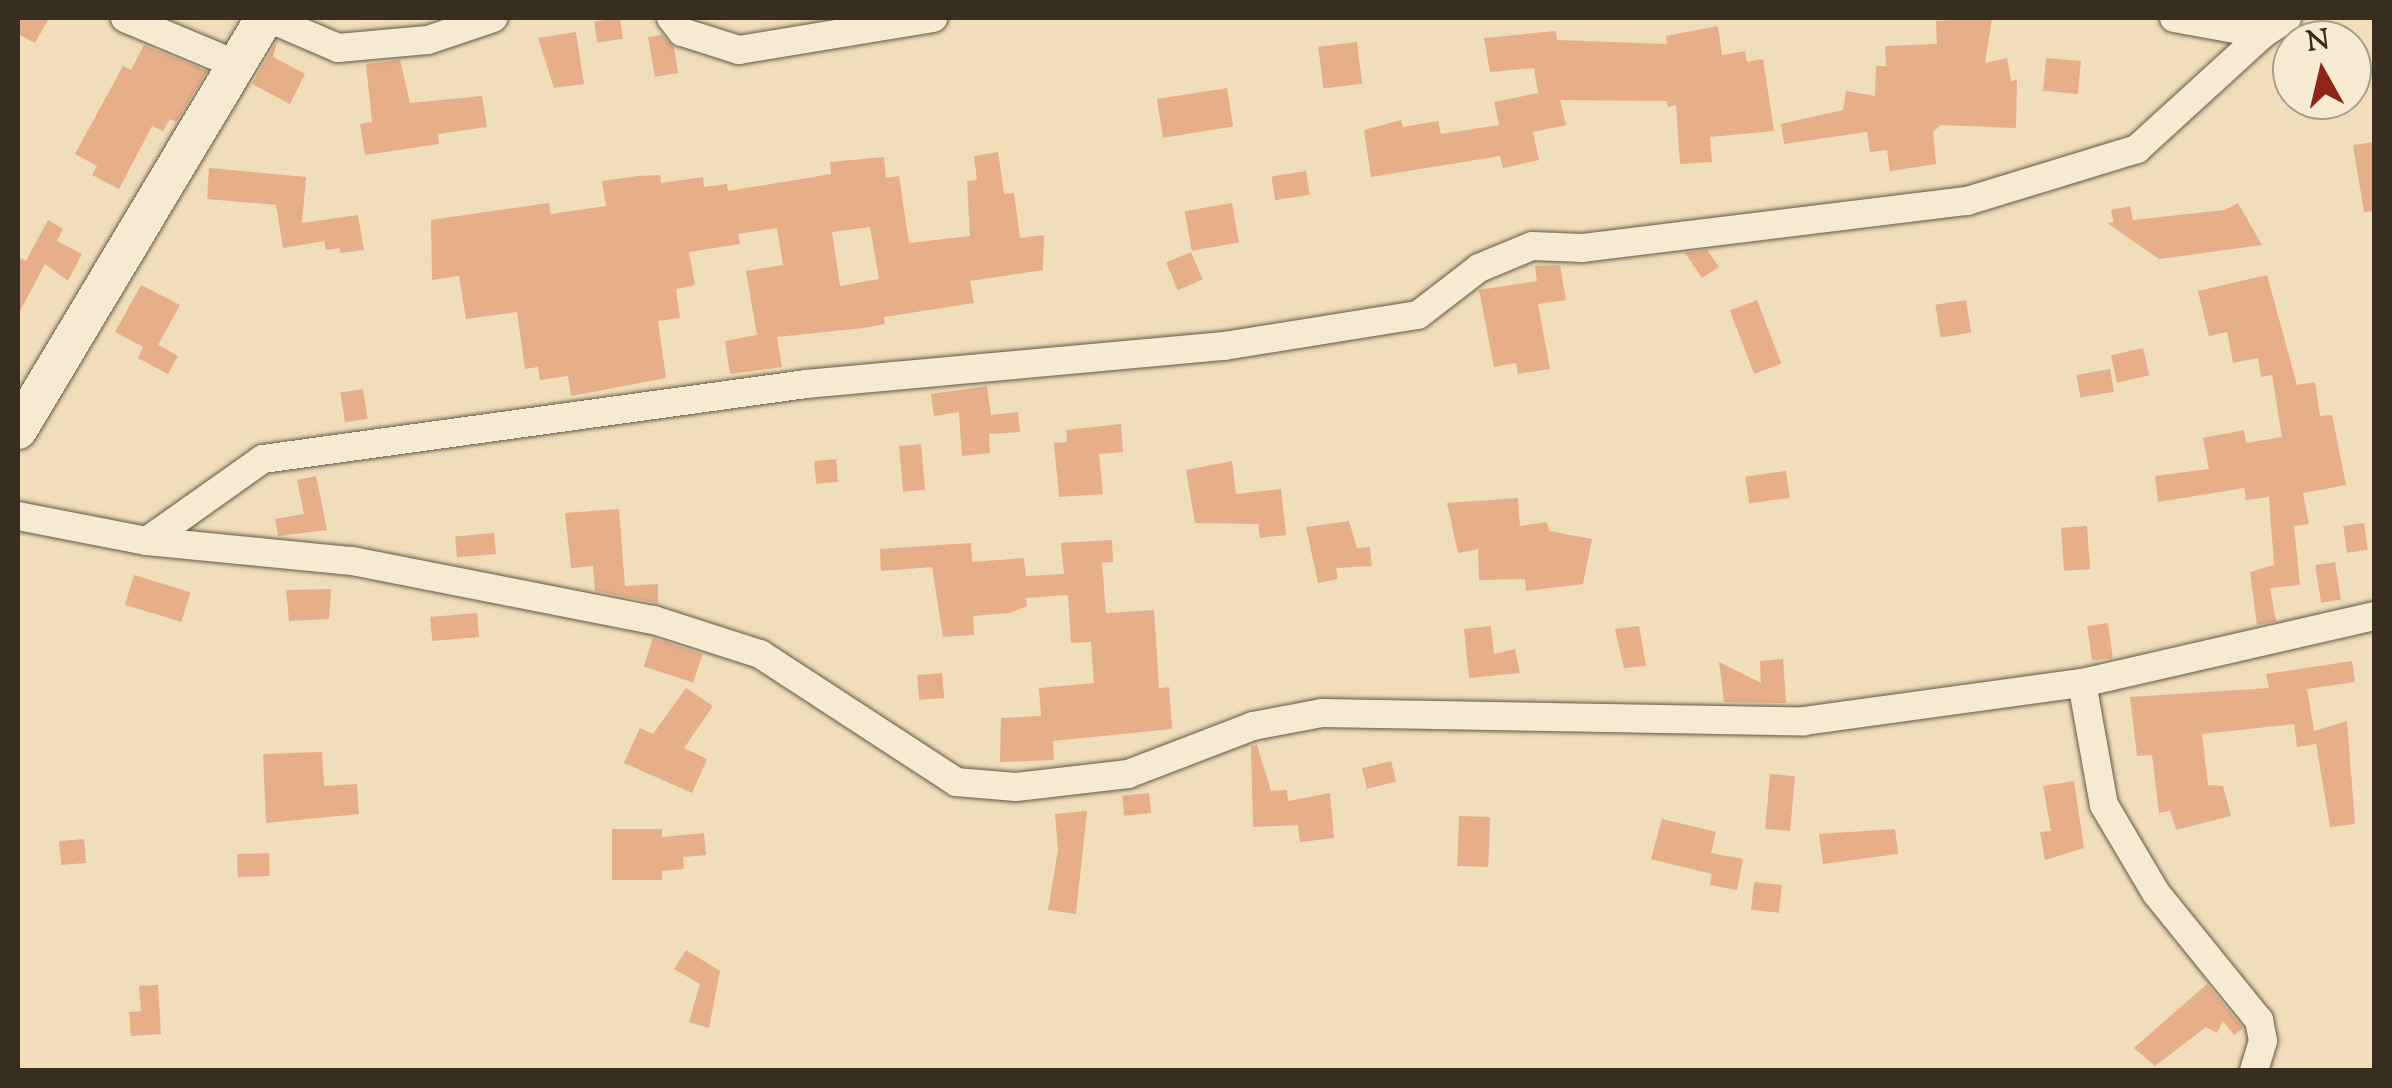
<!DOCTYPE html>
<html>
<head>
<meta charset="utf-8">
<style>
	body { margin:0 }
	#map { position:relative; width:2392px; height:1088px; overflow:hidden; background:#efdeb9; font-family:"Sorts Mill Goudy",serif }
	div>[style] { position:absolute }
	.building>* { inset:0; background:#e7ae8a; transform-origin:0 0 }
	.roads { filter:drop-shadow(0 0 2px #655947) drop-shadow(0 0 2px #655947) }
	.street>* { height:28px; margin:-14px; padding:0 14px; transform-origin:14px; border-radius:14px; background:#f5ead2 }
	.secondary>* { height:38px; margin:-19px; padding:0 19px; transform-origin:19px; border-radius:19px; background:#f5ead2 }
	span { translate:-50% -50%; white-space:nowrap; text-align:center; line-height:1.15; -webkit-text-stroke:9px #f5ead2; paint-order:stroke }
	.frame { position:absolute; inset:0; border:20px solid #372d21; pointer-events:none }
	.north { position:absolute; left:2272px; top:20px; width:100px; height:100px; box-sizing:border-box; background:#f5ead2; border:2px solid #a99e8b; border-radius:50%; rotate:352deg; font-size:28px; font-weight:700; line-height:40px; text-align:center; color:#372d21 }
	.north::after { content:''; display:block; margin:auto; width:35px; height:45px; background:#8f2418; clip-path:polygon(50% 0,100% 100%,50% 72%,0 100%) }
</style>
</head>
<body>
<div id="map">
	<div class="building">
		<div style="clip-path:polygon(18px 18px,49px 18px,35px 43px,18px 34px)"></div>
		<div style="left:620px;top:18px;width:21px;height:26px;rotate:82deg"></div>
		<div style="clip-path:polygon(1992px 18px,1985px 63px,2007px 58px,2011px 81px,2017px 80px,2016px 128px,1941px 125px,1933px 132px,1936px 164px,1890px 171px,1887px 150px,1870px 152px,1867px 132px,1784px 144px,1781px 124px,1843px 110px,1846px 91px,1875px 96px,1876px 66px,1886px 66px,1885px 46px,1937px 44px,1936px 21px)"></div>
		<div style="clip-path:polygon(1718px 26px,1722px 55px,1745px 51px,1747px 62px,1763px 59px,1774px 131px,1710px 137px,1712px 162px,1680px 164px,1676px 105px,1668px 107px,1667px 101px,1560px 100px,1566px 125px,1533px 132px,1539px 160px,1503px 168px,1500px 156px,1371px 177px,1364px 130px,1401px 120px,1403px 127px,1438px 121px,1441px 134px,1499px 125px,1494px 102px,1538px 93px,1534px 68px,1490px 72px,1484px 38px,1556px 31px,1557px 40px,1667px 44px,1666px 36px)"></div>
		<div style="clip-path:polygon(576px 32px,584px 84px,554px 88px,538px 38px)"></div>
		<div style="clip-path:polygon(662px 35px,674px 47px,678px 73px,655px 77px,648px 37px)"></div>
		<div style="clip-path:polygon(277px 41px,273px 57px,305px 74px,290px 104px,252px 84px)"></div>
		<div style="left:1357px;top:42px;width:42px;height:39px;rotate:83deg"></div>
		<div style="clip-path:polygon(144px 45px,207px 71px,176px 122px,170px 119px,163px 131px,152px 126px,119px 189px,92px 175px,97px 166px,75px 154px,123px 66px,131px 70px)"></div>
		<div style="left:2046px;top:58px;width:35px;height:33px;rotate:5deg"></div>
		<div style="clip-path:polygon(400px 60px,410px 103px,482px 96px,487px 127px,438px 134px,439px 144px,365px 155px,360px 124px,372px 122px,366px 64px)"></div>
		<div style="left:1227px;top:88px;width:39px;height:71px;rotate:81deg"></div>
		<div style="clip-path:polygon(2374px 142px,2374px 211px,2364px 212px,2353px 145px)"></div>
		<div style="clip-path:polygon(evenodd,998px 152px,1004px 194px,1014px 193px,1020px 238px,1044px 235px,1043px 270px,970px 281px,974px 303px,884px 317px,885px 324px,863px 328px,777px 337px,782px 367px,730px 374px,725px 341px,757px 335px,746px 271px,783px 265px,777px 228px,738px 234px,740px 244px,689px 252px,695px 285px,676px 289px,680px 318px,658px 321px,666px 378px,571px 396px,568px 376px,540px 380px,538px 367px,525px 369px,517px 312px,466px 319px,459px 276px,432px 280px,431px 220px,549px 203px,551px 214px,606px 206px,602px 181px,638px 176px,660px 175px,661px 183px,703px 177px,704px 187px,727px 184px,728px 191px,831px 174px,830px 162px,884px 157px,886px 178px,899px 176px,909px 243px,970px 236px,967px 181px,977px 180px,974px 156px,998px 152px,870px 227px,879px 279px,840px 286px,832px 232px,870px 227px)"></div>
		<div style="clip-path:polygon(209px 168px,306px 177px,302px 223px,358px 215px,364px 250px,340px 253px,340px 248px,326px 250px,324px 241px,283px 248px,276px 205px,207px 199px)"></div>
		<div style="left:1306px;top:171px;width:24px;height:35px;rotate:81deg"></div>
		<div style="left:1232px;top:203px;width:40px;height:48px;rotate:80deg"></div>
		<div style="clip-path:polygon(2238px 203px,2262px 245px,2159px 259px,2107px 223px,2114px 222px,2111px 210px,2130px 206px,2133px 220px,2225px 210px)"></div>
		<div style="clip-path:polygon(48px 220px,63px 229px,57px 241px,82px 254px,68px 281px,45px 264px,18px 315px,18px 257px,26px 261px)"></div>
		<div style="clip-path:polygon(1707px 250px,1719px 267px,1702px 278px,1685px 253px)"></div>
		<div style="left:1191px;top:252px;width:30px;height:27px;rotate:67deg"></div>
		<div style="clip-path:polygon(1560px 265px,1566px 300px,1538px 304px,1550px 369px,1518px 374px,1516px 363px,1494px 367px,1479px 290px,1537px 281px,1535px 266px)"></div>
		<div style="clip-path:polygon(2267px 275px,2297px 385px,2315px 382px,2320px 416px,2332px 415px,2346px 485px,2303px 493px,2309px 524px,2294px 526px,2300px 585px,2270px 588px,2276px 621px,2257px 625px,2250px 572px,2274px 565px,2269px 497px,2246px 500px,2244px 488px,2158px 502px,2155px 476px,2209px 469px,2203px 438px,2244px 430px,2246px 443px,2282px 437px,2272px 375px,2261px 377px,2258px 358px,2233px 363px,2227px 332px,2209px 336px,2198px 291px)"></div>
		<div style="clip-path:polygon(141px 285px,180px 305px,158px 345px,178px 356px,168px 374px,138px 358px,143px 347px,115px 332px)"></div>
		<div style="left:1757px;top:300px;width:68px;height:29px;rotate:69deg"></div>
		<div style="left:1966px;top:300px;width:33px;height:31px;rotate:81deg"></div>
		<div style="left:2143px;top:348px;width:28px;height:33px;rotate:77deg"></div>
		<div style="left:2110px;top:369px;width:23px;height:34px;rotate:80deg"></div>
		<div style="clip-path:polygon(987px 386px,991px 415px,1018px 412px,1020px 432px,989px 434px,990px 453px,962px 456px,959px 412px,934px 416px,931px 394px)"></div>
		<div style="left:363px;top:389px;width:30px;height:23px;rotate:81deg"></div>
		<div style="clip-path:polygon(1121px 424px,1123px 452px,1099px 454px,1103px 494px,1059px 497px,1054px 443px,1067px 442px,1066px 430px)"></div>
		<div style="left:921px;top:444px;width:46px;height:22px;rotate:85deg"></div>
		<div style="left:836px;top:459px;width:23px;height:22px;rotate:85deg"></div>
		<div style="clip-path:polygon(1232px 461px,1236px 494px,1281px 489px,1286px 535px,1260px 538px,1258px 524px,1195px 523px,1186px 470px)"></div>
		<div style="left:1786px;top:471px;width:27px;height:41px;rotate:82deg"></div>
		<div style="clip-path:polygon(316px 476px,327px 530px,278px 536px,275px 519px,304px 514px,297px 480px)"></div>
		<div style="clip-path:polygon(1518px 498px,1520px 526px,1547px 522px,1549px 531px,1592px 539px,1583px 584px,1526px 591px,1525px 579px,1479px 580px,1478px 549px,1458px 553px,1447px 503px)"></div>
		<div style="clip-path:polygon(619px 509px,625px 586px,658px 584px,658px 603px,595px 591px,593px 566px,571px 568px,565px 513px)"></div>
		<div style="clip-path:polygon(1349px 521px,1357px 548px,1370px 547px,1372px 566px,1336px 568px,1338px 579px,1318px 583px,1306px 527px)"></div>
		<div style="left:2364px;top:523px;width:27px;height:21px;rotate:82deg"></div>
		<div style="left:2087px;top:526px;width:43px;height:26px;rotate:86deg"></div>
		<div style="left:494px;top:533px;width:21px;height:39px;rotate:85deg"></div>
		<div style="clip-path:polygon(1112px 540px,1113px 562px,1102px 563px,1106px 613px,1154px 610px,1159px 688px,1169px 687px,1172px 729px,1053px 741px,1054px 760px,1000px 762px,1001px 718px,1041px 716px,1039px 688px,1094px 683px,1091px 642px,1071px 643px,1068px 595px,1026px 598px,1027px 606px,1010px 613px,973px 616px,974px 635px,943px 637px,932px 567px,881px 571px,880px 549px,971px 543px,972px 562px,1024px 558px,1026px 576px,1064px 574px,1061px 543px)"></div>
		<div style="left:2335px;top:562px;width:38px;height:20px;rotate:81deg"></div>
		<div style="left:134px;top:575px;width:59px;height:31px;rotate:17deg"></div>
		<div style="clip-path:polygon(331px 589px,329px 619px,289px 621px,286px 590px)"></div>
		<div style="left:477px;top:613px;width:24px;height:47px;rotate:85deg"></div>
		<div style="left:2108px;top:623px;width:35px;height:21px;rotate:82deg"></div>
		<div style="clip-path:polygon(1491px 626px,1494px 654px,1515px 649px,1520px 673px,1469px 678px,1464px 629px)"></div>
		<div style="clip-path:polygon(1639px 626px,1646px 666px,1624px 668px,1615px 629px)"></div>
		<div style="left:653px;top:638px;width:52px;height:30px;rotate:18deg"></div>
		<div style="clip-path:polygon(1783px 659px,1786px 703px,1724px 702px,1719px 662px,1761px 683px,1760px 661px)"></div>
		<div style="clip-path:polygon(2352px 661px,2355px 682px,2307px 689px,2314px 731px,2347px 721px,2355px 824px,2330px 827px,2316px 744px,2297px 747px,2294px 724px,2202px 734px,2208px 785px,2223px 786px,2231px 816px,2176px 830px,2170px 811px,2159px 813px,2152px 755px,2137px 756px,2130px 697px,2269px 688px,2266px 674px)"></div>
		<div style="left:942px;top:673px;width:25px;height:25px;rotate:85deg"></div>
		<div style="clip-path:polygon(686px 688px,713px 706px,684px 748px,707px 759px,692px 793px,624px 763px,640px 728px,653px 734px)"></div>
		<div style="clip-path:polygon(1257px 745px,1271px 791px,1287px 790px,1288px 801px,1330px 793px,1334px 838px,1300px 842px,1298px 825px,1253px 827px,1251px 746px)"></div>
		<div style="clip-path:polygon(322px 752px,324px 786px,357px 784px,359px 814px,266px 823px,263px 754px)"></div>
		<div style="left:1391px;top:761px;width:21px;height:30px;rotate:76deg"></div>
		<div style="left:1770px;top:774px;width:25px;height:55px;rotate:5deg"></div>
		<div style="clip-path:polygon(2074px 781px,2084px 848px,2045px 860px,2040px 832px,2051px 831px,2043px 786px)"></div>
		<div style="left:1149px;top:793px;width:20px;height:27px;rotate:84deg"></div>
		<div style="clip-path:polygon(1087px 811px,1076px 914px,1048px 910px,1058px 850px,1055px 814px)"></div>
		<div style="left:1459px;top:816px;width:31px;height:50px;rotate:2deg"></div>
		<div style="clip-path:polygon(1662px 819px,1716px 832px,1711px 853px,1743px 859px,1737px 890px,1710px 885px,1712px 874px,1651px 859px)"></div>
		<div style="clip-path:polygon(612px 829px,662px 829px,662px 837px,704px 833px,706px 855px,683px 857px,684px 869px,662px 871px,662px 880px,612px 880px)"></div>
		<div style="clip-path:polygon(1895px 829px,1898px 854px,1823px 864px,1819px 834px)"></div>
		<div style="left:84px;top:839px;width:24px;height:25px;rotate:85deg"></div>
		<div style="left:269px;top:853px;width:23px;height:32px;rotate:88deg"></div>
		<div style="left:1754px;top:882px;width:28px;height:28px;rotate:6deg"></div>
		<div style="clip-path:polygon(686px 950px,720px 971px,709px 1028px,689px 1022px,700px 984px,674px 969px)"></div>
		<div style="clip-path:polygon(2207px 984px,2243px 1028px,2234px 1035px,2223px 1021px,2217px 1033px,2206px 1027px,2155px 1066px,2134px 1048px)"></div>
		<div style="clip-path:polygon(158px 985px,161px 1034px,131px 1036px,129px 1012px,141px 1011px,139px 986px)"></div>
	</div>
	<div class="roads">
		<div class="street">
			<div style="left:125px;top:18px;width:125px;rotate:22.7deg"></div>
			<div style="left:268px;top:18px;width:76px;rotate:23.2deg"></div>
			<div style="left:338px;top:48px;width:90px;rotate:-5.1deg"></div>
			<div style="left:428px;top:40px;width:69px;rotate:-18.7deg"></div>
			<div style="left:671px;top:18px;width:18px;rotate:52deg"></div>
			<div style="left:682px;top:32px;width:60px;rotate:17.5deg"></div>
			<div style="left:739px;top:50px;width:197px;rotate:-9.4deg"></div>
			<div style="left:2174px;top:18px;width:90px;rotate:10.2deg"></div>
			<div style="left:2263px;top:34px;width:29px;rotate:-34deg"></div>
			<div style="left:18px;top:516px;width:131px;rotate:11deg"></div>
			<div style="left:147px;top:541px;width:206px;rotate:5.6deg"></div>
			<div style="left:352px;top:561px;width:308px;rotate:11.1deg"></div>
			<div style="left:654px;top:620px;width:111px;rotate:17.8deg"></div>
			<div style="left:760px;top:654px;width:234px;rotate:33.1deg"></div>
			<div style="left:956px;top:782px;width:60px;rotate:4.8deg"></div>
			<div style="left:1016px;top:787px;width:113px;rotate:-6.6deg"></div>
			<div style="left:1128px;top:774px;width:134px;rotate:-21deg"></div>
			<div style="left:1253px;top:726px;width:70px;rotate:-10.7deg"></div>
			<div style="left:1322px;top:713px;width:482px;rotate:1deg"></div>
			<div style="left:1804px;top:721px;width:281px;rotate:-7.8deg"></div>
			<div style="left:2082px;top:683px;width:300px;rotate:-12.9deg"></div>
			<div style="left:147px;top:541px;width:142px;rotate:-35.3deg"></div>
			<div style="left:263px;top:459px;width:548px;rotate:-7.86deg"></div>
			<div style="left:806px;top:384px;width:420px;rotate:-5.2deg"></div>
			<div style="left:1224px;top:346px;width:196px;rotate:-9.1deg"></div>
			<div style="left:1418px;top:315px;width:77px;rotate:-37.6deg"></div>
			<div style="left:1479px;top:268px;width:57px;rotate:-22.5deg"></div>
			<div style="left:1532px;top:246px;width:51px;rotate:2.2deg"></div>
			<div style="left:1583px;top:248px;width:387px;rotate:-7deg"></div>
			<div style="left:1967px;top:201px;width:178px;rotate:-17deg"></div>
			<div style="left:2137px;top:149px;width:171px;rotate:-42.4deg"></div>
			<div style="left:2082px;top:683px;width:124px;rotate:79.8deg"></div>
			<div style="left:2104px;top:805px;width:102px;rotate:59.4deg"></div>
			<div style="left:2156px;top:893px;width:164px;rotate:51deg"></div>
			<div style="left:2259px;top:1020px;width:21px;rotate:79deg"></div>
			<div style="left:2263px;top:1041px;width:30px;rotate:107deg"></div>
		</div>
		<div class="secondary">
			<div style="left:18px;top:430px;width:480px;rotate:-59.1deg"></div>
		</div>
	</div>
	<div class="frame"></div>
	<div class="north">N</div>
</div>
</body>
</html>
